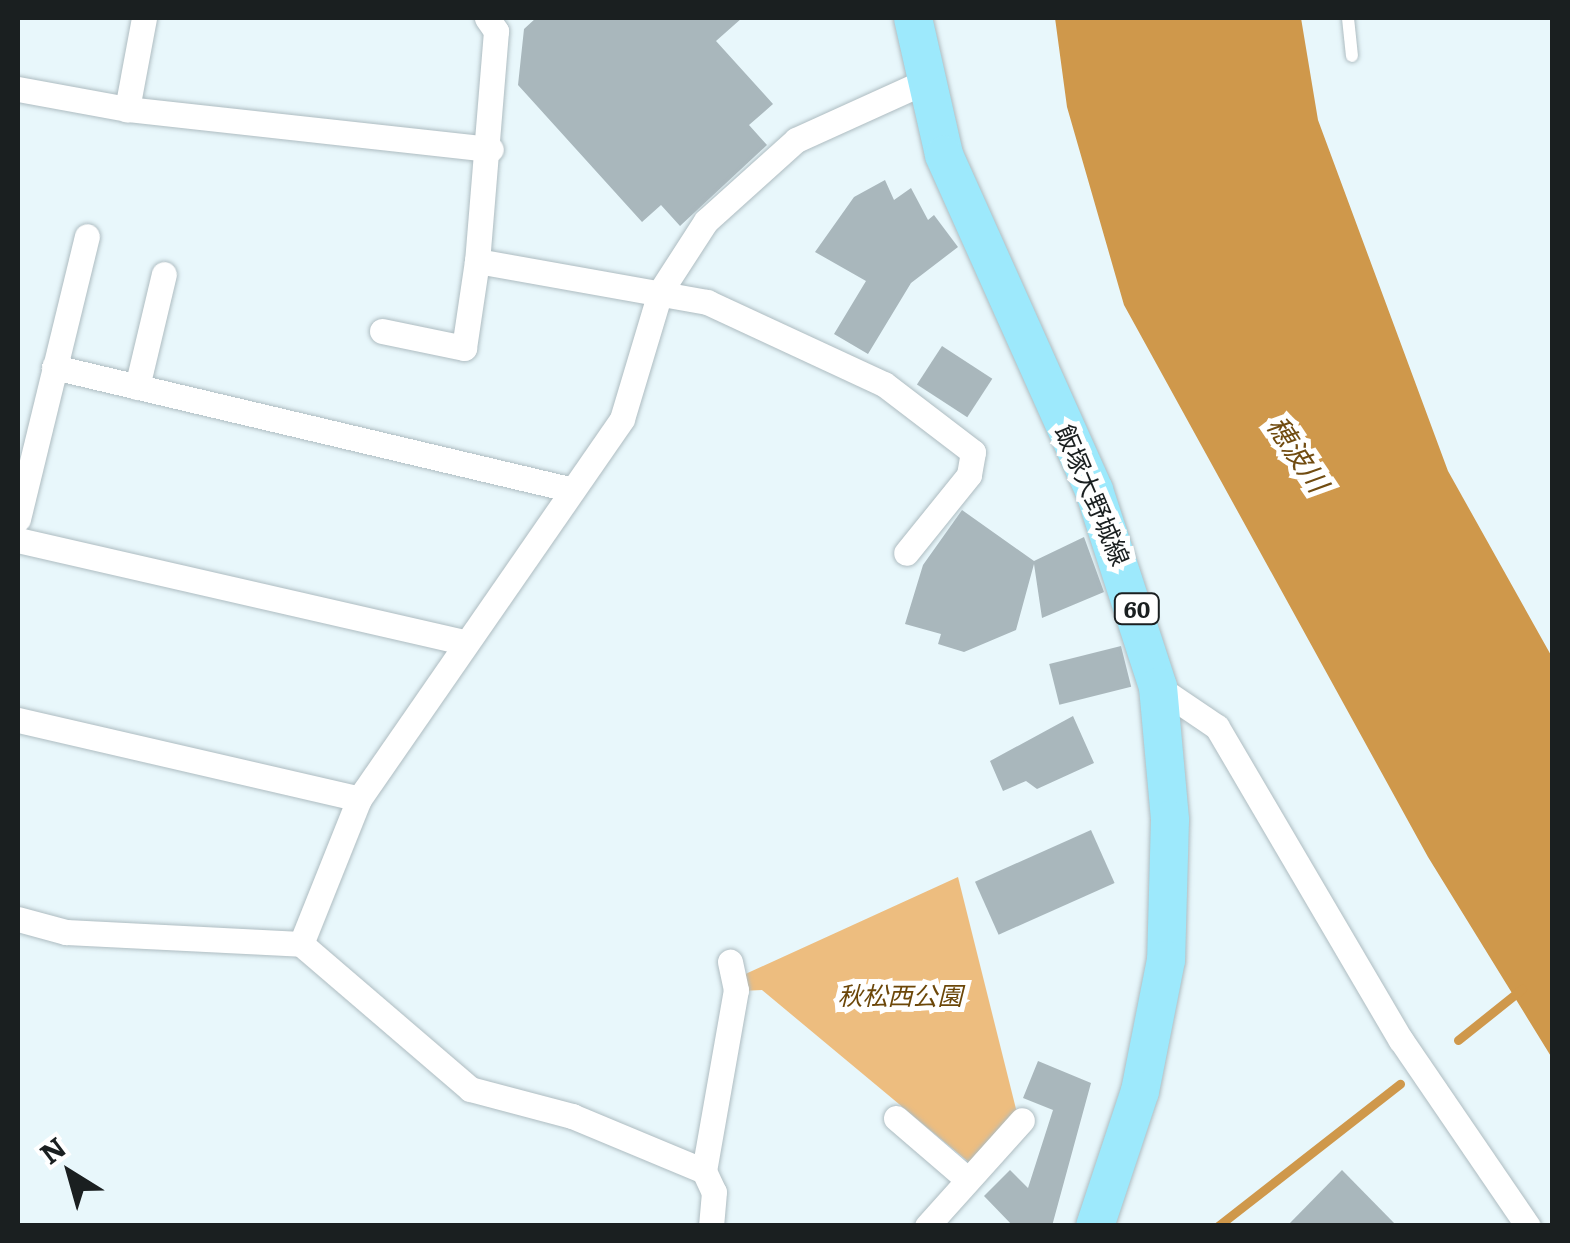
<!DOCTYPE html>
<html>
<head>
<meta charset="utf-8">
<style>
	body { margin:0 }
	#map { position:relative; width:1570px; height:1243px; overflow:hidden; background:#e8f7fb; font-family:Literata,"Noto Sans JP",serif }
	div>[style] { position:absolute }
	.green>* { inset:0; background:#edbd7f }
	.water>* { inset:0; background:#cf984b }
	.stream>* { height:9px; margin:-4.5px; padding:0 4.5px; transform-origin:4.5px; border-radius:4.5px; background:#cf984b }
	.building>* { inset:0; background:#a9b7bc; transform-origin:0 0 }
	.roads { filter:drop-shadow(0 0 2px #aebcc1) drop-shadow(0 0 2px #aebcc1) }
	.lane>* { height:12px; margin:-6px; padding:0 6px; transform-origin:6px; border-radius:6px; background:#fff }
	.street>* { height:25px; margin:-12.5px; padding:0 12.5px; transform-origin:12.5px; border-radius:12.5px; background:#fff }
	.primary>* { height:38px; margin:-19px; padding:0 19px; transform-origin:19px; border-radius:19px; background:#9de9fc }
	span { translate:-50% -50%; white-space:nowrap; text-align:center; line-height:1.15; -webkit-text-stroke:10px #fff; paint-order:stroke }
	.shield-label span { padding:2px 8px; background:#fff; border:2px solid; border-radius:8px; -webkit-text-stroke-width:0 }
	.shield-label { font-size:22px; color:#1a1f20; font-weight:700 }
	.street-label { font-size:25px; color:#1a1f20 }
	.park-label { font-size:25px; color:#6c4709; font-style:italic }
	.water-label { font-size:28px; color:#714c11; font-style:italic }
	.frame { position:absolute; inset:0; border:20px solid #1a1f20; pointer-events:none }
	.north { position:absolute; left:20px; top:1123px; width:100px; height:100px; -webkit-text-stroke:8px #fff; paint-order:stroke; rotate:323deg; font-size:28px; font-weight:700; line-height:40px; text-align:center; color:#1a1f20 }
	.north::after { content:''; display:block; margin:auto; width:35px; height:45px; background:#1a1f20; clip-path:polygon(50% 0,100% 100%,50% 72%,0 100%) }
</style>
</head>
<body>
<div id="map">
	<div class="green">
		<div style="clip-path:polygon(958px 877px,1017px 1113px,971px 1164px,762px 990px,741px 991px,741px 976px)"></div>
	</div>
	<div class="water">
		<div style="clip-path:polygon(1055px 18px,1301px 18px,1318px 120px,1448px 471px,1552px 657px,1552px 1058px,1428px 857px,1124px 305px,1067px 107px)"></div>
	</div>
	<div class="stream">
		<div style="left:1458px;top:1040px;width:82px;rotate:-38.6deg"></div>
		<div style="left:1218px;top:1226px;width:231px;rotate:-38deg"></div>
	</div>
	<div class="building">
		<div style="clip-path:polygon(536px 18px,742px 18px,716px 41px,773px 104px,749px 125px,767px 145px,680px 226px,661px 205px,642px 222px,518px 85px,524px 29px)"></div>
		<div style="clip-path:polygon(885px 180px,894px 200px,911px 188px,928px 220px,934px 215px,958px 247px,911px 283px,868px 354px,834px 334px,866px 281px,815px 252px,854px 197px)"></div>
		<div style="left:942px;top:346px;width:60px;height:46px;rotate:33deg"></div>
		<div style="clip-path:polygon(962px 510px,1034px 561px,1084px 537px,1104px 592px,1042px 618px,1034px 564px,1016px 630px,964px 652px,938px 644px,941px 634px,905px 624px,923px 565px)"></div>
		<div style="left:1121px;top:646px;width:42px;height:74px;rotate:76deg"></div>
		<div style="clip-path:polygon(1073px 716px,1094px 763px,1037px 789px,1026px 781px,1003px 791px,990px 761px)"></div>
		<div style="left:1091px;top:830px;width:58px;height:127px;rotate:66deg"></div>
		<div style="clip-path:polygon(1038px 1061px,1091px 1083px,1052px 1226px,1013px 1226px,984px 1196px,1010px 1170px,1028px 1188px,1053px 1110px,1023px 1098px)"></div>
		<div style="clip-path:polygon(1342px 1170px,1397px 1226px,1287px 1226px)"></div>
	</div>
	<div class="roads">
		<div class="lane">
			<div style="left:1348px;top:18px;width:38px;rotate:84deg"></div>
		</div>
		<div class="street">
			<div style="left:144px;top:18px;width:93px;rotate:100.6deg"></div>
			<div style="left:127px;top:109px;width:366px;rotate:6.3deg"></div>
			<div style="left:487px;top:18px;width:16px;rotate:55deg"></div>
			<div style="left:496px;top:31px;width:231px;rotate:94.7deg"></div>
			<div style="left:477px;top:261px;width:234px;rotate:10.1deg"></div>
			<div style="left:707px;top:302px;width:195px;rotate:24.9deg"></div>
			<div style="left:884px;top:384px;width:112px;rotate:37.4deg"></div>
			<div style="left:973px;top:452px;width:23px;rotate:100deg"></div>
			<div style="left:969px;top:475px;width:100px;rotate:128.9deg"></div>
			<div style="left:18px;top:89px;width:111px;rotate:10.4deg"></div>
			<div style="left:382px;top:331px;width:84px;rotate:11.7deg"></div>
			<div style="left:464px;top:348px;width:88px;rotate:-81.5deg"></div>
			<div style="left:54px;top:367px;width:529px;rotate:13.33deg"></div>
			<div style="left:137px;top:387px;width:116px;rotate:-76.6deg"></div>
			<div style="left:18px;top:519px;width:291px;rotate:-76.3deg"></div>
			<div style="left:18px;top:540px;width:458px;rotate:12.9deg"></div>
			<div style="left:1158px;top:687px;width:71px;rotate:34.1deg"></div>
			<div style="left:1217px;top:727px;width:363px;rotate:59.6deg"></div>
			<div style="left:1401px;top:1040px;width:225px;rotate:55.7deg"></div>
			<div style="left:18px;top:720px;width:350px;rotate:13deg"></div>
			<div style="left:18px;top:919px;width:50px;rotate:15.2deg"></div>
			<div style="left:66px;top:932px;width:235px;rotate:2.9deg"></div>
			<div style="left:301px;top:944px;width:223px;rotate:40.6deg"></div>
			<div style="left:470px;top:1089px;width:106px;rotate:14.8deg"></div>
			<div style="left:572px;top:1116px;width:143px;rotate:22.6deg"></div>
			<div style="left:704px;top:1171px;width:23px;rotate:65deg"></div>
			<div style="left:714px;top:1192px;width:34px;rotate:95deg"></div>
			<div style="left:301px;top:944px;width:156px;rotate:-68.2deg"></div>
			<div style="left:359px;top:799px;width:462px;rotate:-55.3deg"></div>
			<div style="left:622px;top:419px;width:133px;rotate:-73.3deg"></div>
			<div style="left:660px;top:292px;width:85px;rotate:-57.1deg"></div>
			<div style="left:706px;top:221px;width:121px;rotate:-42deg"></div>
			<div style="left:796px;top:140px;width:141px;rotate:-24.4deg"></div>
			<div style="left:896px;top:1118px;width:94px;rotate:40.7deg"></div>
			<div style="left:704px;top:1171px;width:184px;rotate:-80deg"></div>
			<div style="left:736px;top:990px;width:29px;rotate:-102deg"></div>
			<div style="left:927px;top:1226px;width:142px;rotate:-48.1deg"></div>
		</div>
		<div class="primary">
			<div style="left:913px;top:18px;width:140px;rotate:77.2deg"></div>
			<div style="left:944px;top:155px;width:367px;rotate:65.9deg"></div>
			<div style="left:1094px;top:490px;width:207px;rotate:72deg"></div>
			<div style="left:1158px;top:687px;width:134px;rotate:84.8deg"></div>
			<div style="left:1170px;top:820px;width:140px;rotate:91.6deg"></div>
			<div style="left:1166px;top:960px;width:134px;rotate:101.2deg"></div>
			<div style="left:1140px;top:1091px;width:142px;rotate:108.4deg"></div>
		</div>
	</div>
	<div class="shield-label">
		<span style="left:1137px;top:609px">60</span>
	</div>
	<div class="street-label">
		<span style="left:1093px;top:495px;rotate:67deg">飯塚大野城線</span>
	</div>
	<div class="park-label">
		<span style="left:900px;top:995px">秋松西公園</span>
	</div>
	<div class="water-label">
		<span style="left:1299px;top:453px;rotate:56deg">穂波川</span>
	</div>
	<div class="frame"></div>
	<div class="north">N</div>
</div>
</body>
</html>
